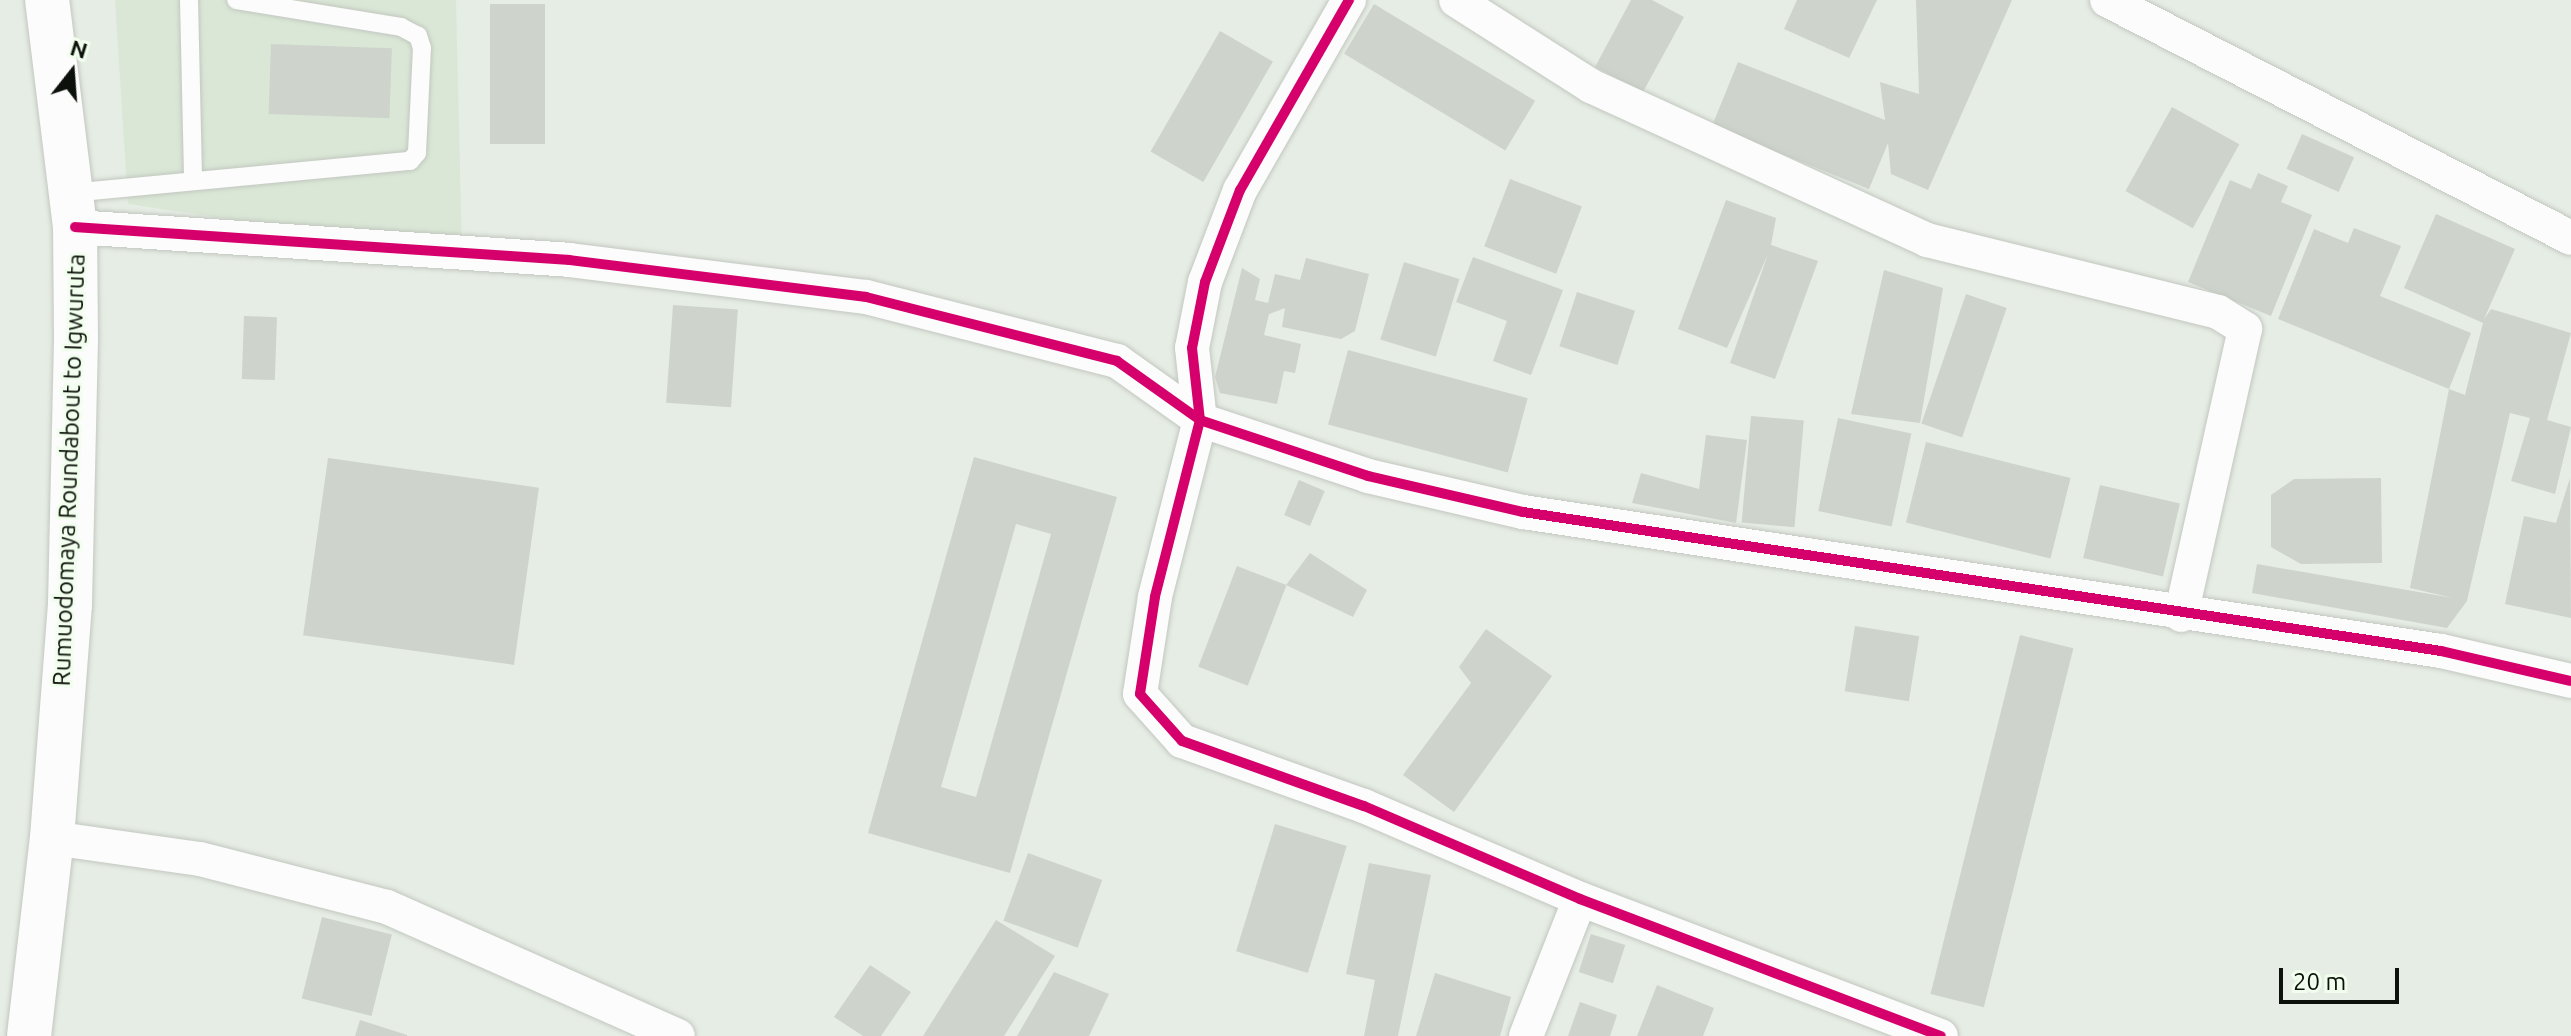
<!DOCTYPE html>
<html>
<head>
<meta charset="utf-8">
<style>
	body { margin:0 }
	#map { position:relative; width:2571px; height:1036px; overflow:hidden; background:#e6ede4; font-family:Ubuntu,sans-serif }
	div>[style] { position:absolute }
	.built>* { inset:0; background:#dae7d6 }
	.building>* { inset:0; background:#ced4cc; transform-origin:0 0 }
	.roads { filter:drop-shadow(0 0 2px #c2c7c0) drop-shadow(0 0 2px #c2c7c0) }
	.lane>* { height:18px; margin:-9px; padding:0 9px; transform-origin:9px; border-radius:9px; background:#fbfcfb }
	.street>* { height:34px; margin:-17px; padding:0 17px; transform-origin:17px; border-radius:17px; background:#fbfcfb }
	.primary>* { height:44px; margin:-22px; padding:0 22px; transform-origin:22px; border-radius:22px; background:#fbfcfb }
	.cycleway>* { height:10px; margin:-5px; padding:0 5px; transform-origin:5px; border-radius:5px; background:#d6006c }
	span { translate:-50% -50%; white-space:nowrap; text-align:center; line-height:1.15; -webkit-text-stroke:6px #f1feed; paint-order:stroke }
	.street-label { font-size:24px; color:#0d110b }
	.north { position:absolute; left:32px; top:32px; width:80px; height:80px; -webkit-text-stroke:6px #f1feed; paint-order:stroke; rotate:17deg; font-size:22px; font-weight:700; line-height:32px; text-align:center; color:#0d110b }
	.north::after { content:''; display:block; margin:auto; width:28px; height:36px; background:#0d110b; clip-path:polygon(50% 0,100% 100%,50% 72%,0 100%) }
	.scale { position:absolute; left:2279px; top:968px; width:120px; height:36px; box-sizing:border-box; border:4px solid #0d110b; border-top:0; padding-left:10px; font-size:24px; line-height:28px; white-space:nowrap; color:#0d110b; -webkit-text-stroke:6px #f1feed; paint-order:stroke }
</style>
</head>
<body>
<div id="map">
	<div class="built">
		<div style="clip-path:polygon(115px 0,456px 0,462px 254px,128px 204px)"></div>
	</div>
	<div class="building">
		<div style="clip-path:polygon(1631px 0,1652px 0,1684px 17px,1643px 92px,1595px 67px)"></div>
		<div style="clip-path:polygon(1797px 0,1877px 0,1849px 58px,1784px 29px)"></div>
		<div style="clip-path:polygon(1916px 0,2012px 0,1928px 190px,1891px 174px,1888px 143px,1869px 189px,1712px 126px,1738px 62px,1885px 120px,1880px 82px,1919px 94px)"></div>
		<div style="left:490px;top:4px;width:55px;height:140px"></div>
		<div style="left:1374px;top:4px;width:188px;height:58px;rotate:31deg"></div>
		<div style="left:1220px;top:31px;width:61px;height:139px;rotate:30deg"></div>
		<div style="left:271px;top:44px;width:121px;height:70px;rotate:2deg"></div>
		<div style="left:2172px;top:107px;width:77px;height:96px;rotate:29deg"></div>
		<div style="left:2302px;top:134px;width:57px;height:38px;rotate:24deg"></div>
		<div style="clip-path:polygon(2258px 173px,2288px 186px,2281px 202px,2312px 215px,2271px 316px,2188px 282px,2230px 180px,2251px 189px)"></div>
		<div style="left:1510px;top:179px;width:77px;height:72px;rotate:21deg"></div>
		<div style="clip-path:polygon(1726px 200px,1776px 218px,1771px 245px,1818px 261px,1775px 379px,1730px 363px,1768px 254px,1727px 348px,1678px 329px)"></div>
		<div style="clip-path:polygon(2436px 214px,2515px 249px,2484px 319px,2491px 309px,2571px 333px,2547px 420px,2571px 427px,2555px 494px,2511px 481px,2530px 418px,2510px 413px,2467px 601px,2447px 628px,2252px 593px,2257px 564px,2453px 598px,2410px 588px,2449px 389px,2465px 395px,2483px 323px,2404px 288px)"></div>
		<div style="clip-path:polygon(2354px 228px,2401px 246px,2380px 296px,2471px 333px,2449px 389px,2278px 319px,2314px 229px,2348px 243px)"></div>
		<div style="clip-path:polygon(1473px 257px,1563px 290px,1531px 375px,1493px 361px,1507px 321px,1456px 302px)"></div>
		<div style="clip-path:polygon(1306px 258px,1369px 274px,1355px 331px,1341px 339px,1282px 327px,1285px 308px,1269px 314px,1264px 335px,1301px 344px,1295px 373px,1284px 371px,1277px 404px,1220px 393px,1215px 377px,1242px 268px,1260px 279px,1255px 300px,1268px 303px,1275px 274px,1300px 280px)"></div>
		<div style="left:1404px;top:262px;width:58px;height:81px;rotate:17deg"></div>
		<div style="clip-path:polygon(1884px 270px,1943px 288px,1920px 423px,1851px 414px)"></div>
		<div style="left:1577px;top:292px;width:61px;height:57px;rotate:18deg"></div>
		<div style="left:1966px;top:294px;width:43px;height:137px;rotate:19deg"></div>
		<div style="left:673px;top:305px;width:65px;height:98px;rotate:4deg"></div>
		<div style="left:244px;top:316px;width:33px;height:63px;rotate:2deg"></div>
		<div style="left:1348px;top:350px;width:186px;height:77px;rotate:15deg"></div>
		<div style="left:1751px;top:416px;width:53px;height:107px;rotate:5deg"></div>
		<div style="left:1838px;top:418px;width:75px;height:95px;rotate:12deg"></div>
		<div style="clip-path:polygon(1706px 435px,1747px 440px,1736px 523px,1632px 503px,1641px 473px,1699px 489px)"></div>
		<div style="left:1926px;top:442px;width:149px;height:83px;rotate:14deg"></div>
		<div style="clip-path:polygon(evenodd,974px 457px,1117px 497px,1010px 873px,868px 833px,974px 457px,1016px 524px,1051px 534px,976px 797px,941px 787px,1016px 524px)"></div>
		<div style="left:328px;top:458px;width:213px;height:179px;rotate:8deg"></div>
		<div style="clip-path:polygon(2381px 478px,2382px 563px,2301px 564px,2271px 547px,2271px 495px,2294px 479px)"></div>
		<div style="clip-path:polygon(2570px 478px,2571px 618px,2505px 604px,2524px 516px,2556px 523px)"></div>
		<div style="left:1299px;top:480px;width:28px;height:38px;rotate:23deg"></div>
		<div style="left:2100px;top:485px;width:82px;height:75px;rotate:13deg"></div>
		<div style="clip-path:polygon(1310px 553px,1367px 590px,1353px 617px,1286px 585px)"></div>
		<div style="left:1237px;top:566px;width:53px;height:108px;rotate:21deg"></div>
		<div style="left:1855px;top:626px;width:65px;height:66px;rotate:9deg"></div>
		<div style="clip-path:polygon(1486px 629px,1552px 676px,1454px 812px,1403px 775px,1471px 683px,1459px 667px)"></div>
		<div style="left:2020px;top:635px;width:55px;height:370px;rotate:14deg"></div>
		<div style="left:1275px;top:824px;width:75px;height:133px;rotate:17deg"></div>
		<div style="left:1028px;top:853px;width:79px;height:72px;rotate:20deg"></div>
		<div style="clip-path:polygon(1369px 863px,1431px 875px,1398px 1036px,1364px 1036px,1375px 980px,1346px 974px)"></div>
		<div style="left:322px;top:917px;width:72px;height:84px;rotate:14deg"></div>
		<div style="clip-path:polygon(996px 920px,1055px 956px,1004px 1036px,923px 1036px)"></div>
		<div style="left:1591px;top:934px;width:36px;height:40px;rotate:18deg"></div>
		<div style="clip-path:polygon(870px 965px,911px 992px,881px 1036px,863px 1036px,834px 1017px)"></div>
		<div style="clip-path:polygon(1054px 972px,1109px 994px,1089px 1036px,1017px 1036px)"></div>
		<div style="clip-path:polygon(1435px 973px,1511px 997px,1500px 1036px,1416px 1036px)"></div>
		<div style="clip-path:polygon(1657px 985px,1714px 1008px,1703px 1036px,1637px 1036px)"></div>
		<div style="clip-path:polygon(1580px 1002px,1617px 1015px,1610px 1036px,1568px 1036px)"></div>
		<div style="clip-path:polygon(360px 1020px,407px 1035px,407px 1036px,355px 1036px)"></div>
	</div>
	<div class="roads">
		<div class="lane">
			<div style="left:189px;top:0;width:181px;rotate:88.7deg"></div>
			<div style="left:70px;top:193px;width:342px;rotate:-5.4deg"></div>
			<div style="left:410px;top:161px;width:11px;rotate:-49deg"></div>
			<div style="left:417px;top:153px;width:105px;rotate:-87.3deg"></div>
			<div style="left:422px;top:48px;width:13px;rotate:-108deg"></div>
			<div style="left:418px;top:36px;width:19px;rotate:-152deg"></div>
			<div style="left:401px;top:27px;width:167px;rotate:-170.7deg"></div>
		</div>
		<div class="street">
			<div style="left:1349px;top:0;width:219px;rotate:119.8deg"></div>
			<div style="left:1240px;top:190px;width:98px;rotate:110.8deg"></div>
			<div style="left:1205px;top:282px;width:67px;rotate:101.1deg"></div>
			<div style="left:1192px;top:348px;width:72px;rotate:83.7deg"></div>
			<div style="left:1200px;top:420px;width:183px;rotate:104.3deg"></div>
			<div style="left:1155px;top:597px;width:98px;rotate:98.8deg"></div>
			<div style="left:1140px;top:694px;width:63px;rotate:48.2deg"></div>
			<div style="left:1182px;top:741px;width:193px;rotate:19.7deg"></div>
			<div style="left:1364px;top:806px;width:235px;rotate:23.3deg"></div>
			<div style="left:1580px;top:899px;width:386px;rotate:20.8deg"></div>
			<div style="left:1456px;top:0;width:160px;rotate:32.5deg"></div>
			<div style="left:1591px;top:86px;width:370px;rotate:24.6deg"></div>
			<div style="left:1927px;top:240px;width:300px;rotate:13.9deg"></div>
			<div style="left:2218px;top:312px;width:32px;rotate:32deg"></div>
			<div style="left:2245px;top:329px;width:293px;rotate:102.6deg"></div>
			<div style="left:2107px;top:0;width:521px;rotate:27.15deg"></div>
			<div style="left:75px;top:227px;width:495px;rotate:3.8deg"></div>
			<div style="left:569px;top:260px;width:299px;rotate:7.1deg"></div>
			<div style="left:866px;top:297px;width:259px;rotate:14.3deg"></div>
			<div style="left:1117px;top:361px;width:102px;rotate:35.4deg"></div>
			<div style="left:1200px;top:420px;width:177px;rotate:18.4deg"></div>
			<div style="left:1368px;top:476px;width:159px;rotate:13.1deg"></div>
			<div style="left:1523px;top:512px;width:928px;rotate:8.61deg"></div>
			<div style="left:2441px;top:651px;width:133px;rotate:13deg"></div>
			<div style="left:52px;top:838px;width:149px;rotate:8.1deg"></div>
			<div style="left:200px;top:859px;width:193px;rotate:14.4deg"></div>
			<div style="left:387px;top:907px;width:318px;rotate:23.9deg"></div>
			<div style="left:1526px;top:1036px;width:147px;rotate:-68.5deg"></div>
		</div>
		<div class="primary">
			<div style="left:29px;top:1036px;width:199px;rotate:-83.4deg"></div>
			<div style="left:52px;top:838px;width:235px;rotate:-85.6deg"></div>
			<div style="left:70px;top:604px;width:266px;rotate:-88.7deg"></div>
			<div style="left:76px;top:338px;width:111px;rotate:-90.5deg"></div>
			<div style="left:75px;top:227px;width:229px;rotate:-97deg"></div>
		</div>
	</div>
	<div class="cycleway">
		<div style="left:1349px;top:0;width:219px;rotate:119.8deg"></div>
		<div style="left:1240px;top:190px;width:98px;rotate:110.8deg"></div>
		<div style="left:1205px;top:282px;width:67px;rotate:101.1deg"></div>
		<div style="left:1192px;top:348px;width:72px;rotate:83.7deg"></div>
		<div style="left:1200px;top:420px;width:183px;rotate:104.3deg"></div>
		<div style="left:1155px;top:597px;width:98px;rotate:98.8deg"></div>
		<div style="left:1140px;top:694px;width:63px;rotate:48.2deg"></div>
		<div style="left:1182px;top:741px;width:193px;rotate:19.7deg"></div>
		<div style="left:1364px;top:806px;width:235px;rotate:23.3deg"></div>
		<div style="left:1580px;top:899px;width:386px;rotate:20.8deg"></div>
		<div style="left:75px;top:227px;width:495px;rotate:3.8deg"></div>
		<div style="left:569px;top:260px;width:299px;rotate:7.1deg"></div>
		<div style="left:866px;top:297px;width:259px;rotate:14.3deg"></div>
		<div style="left:1117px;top:361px;width:102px;rotate:35.4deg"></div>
		<div style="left:1200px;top:420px;width:177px;rotate:18.4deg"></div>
		<div style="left:1368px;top:476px;width:159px;rotate:13.1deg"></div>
		<div style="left:1523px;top:512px;width:928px;rotate:8.61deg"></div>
		<div style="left:2441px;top:651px;width:133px;rotate:13deg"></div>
	</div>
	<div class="street-label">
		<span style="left:69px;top:470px;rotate:-88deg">Rumuodomaya Roundabout to Igwuruta</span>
	</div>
	<div class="north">N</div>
	<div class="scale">20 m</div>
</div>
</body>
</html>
